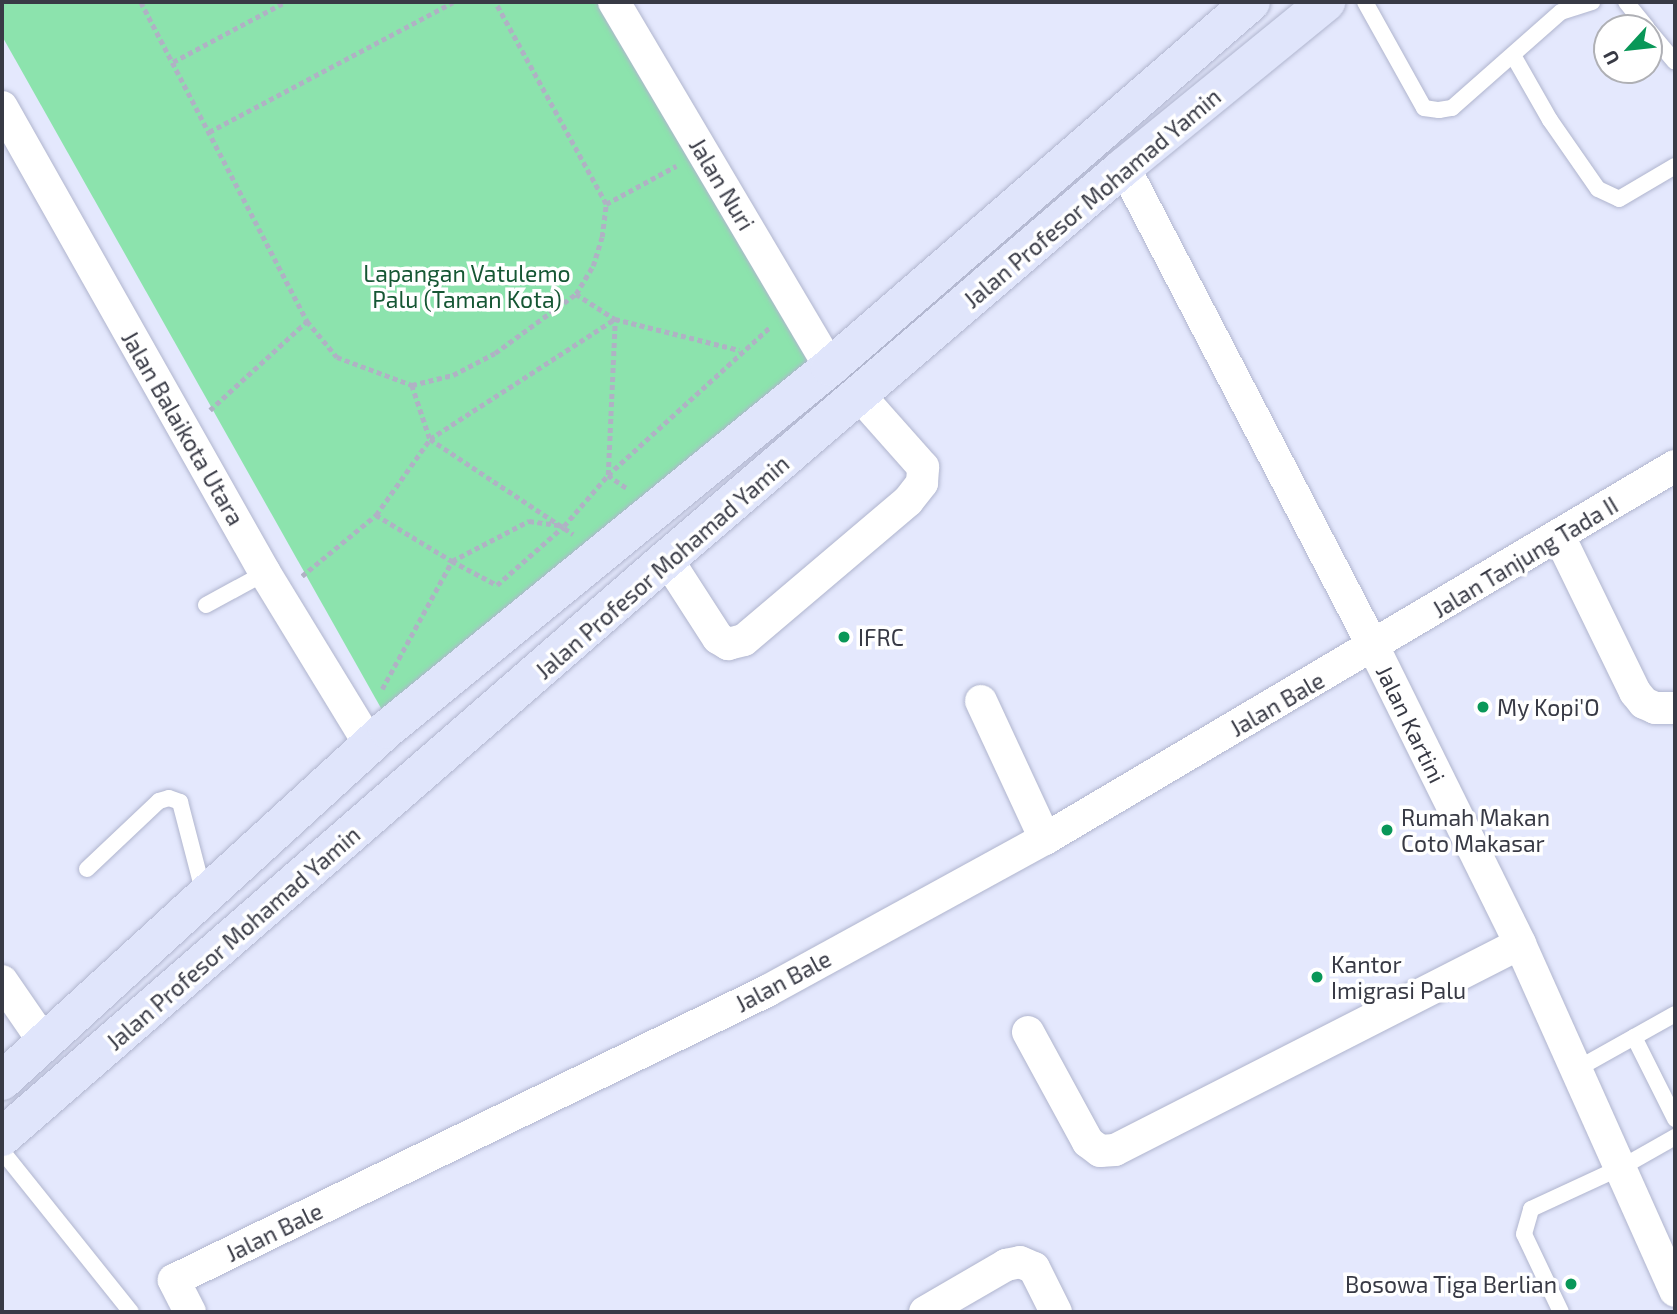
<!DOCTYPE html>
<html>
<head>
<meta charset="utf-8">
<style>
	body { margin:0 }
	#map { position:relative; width:1677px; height:1314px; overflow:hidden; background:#e4e8fd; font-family:"Exo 2",sans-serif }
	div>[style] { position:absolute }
	.green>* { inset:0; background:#8ce3ad }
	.path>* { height:4.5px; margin-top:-2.25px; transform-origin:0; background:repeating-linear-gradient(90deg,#afb2c4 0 5px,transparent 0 8.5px) }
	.roads { filter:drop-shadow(0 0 2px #b0b5ce) drop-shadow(0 0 2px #b0b5ce) }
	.service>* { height:16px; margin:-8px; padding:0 8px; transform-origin:8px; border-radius:8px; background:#fff }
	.minor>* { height:32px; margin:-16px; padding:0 16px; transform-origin:16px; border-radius:16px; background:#fff }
	.primary>* { height:38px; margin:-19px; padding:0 19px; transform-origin:19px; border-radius:19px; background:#e0e5fb }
	.dots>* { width:19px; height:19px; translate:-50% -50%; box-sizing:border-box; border:4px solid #fff; border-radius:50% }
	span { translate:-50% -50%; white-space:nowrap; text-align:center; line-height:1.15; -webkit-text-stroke:7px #fff; paint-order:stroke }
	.street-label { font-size:23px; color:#383a45 }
	.park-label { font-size:23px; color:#165734 }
	.poi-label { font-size:23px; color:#383a45 }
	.left { translate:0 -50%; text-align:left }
	.right { translate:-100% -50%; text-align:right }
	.frame { position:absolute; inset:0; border:4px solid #383a45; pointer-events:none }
	.north { position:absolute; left:1593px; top:14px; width:70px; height:70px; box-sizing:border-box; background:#fff; border:2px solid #afb0b5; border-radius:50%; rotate:243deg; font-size:19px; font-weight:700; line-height:28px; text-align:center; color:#383a45 }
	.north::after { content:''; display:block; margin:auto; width:24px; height:32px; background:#099758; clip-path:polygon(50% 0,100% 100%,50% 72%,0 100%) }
</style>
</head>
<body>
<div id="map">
	<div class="green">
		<div style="clip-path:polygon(2px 2px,628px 2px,832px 353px,386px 717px,2px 36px)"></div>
	</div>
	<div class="path">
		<div style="left:141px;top:2px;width:360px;rotate:62.5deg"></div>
		<div style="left:307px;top:321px;width:47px;rotate:50.2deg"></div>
		<div style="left:337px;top:357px;width:80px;rotate:20.5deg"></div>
		<div style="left:412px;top:385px;width:42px;rotate:-13.7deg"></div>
		<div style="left:453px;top:375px;width:47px;rotate:-27.6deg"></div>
		<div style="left:495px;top:353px;width:100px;rotate:-36.1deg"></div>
		<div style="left:576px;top:294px;width:33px;rotate:-59deg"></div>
		<div style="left:593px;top:266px;width:30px;rotate:-73deg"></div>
		<div style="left:602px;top:237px;width:33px;rotate:-83deg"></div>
		<div style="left:606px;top:204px;width:230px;rotate:-118.8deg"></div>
		<div style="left:173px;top:62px;width:127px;rotate:-28.2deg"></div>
		<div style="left:209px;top:132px;width:276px;rotate:-28deg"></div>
		<div style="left:606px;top:204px;width:80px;rotate:-28.5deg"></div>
		<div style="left:576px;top:294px;width:46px;rotate:32.7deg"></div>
		<div style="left:615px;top:319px;width:128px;rotate:14deg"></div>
		<div style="left:412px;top:385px;width:57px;rotate:71.6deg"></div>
		<div style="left:430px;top:439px;width:221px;rotate:-33deg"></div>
		<div style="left:210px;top:410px;width:132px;rotate:-42.5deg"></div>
		<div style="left:608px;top:475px;width:156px;rotate:-87.4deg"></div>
		<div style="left:608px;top:475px;width:24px;rotate:35deg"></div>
		<div style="left:376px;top:515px;width:93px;rotate:-54.6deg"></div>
		<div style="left:430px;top:439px;width:172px;rotate:33.6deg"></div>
		<div style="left:302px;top:576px;width:96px;rotate:-39.5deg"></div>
		<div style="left:376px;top:515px;width:89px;rotate:31.2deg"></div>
		<div style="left:452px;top:561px;width:87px;rotate:-27.5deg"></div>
		<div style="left:529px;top:521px;width:35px;rotate:8deg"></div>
		<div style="left:564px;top:526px;width:67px;rotate:-49.2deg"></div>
		<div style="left:608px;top:475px;width:218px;rotate:-42.4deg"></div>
		<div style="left:382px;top:689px;width:146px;rotate:-61.3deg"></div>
		<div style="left:452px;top:561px;width:51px;rotate:28.1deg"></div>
		<div style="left:497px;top:585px;width:89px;rotate:-41.4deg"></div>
	</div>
	<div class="roads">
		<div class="service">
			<div style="left:1365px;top:2px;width:121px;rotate:60.9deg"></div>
			<div style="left:1424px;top:108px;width:15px;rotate:8deg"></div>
			<div style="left:1439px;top:110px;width:13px;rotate:-9deg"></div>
			<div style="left:1452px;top:108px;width:145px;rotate:-41.4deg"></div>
			<div style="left:1561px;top:12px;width:33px;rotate:-18deg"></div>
			<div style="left:1626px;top:2px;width:33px;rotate:51deg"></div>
			<div style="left:1649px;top:31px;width:40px;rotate:50deg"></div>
			<div style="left:1514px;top:57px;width:73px;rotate:60.3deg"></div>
			<div style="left:1550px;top:120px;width:84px;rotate:55.2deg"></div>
			<div style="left:1598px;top:189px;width:23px;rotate:25deg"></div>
			<div style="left:1619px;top:199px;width:65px;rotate:-30.5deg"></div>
			<div style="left:206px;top:605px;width:67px;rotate:-28.5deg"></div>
			<div style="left:87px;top:869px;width:99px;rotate:-43.4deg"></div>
			<div style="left:159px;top:801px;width:10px;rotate:-17deg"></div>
			<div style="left:169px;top:798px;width:12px;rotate:20deg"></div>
			<div style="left:180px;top:802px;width:95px;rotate:75.4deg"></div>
			<div style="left:1634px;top:1037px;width:92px;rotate:63.4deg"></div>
			<div style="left:1577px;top:1069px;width:112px;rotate:-29.3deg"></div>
			<div style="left:2px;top:1151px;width:206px;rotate:51.3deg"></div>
			<div style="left:1561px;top:1312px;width:86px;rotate:-115.4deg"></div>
			<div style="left:1524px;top:1234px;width:26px;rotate:-74deg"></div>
			<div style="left:1531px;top:1209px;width:100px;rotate:-24.8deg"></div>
			<div style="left:1622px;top:1167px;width:61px;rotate:-29.5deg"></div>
		</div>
		<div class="minor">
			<div style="left:614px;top:2px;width:424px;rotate:59.4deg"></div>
			<div style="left:2px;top:107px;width:535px;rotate:60.56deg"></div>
			<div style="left:265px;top:573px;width:202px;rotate:58.6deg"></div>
			<div style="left:1124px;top:167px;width:542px;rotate:62.54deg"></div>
			<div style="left:1374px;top:648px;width:330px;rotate:63.7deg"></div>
			<div style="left:1520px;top:944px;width:380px;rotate:65.9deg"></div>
			<div style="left:1559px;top:536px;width:174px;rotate:64deg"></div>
			<div style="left:1635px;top:692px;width:14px;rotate:51deg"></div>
			<div style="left:1644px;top:703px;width:12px;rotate:24deg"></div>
			<div style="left:1655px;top:708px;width:20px"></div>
			<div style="left:667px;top:559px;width:94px;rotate:57.2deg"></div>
			<div style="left:718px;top:638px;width:12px;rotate:31deg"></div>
			<div style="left:728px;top:644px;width:16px;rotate:-14deg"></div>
			<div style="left:744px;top:640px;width:215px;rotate:-40.3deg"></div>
			<div style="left:908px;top:501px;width:23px;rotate:-52deg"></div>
			<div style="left:922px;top:483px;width:16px;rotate:-86deg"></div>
			<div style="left:923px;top:467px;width:95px;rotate:-131.6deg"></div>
			<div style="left:981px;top:701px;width:152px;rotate:65.1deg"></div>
			<div style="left:2px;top:981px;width:74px;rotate:55.5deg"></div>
			<div style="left:1028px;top:1032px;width:125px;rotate:61.4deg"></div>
			<div style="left:1088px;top:1142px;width:15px;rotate:37deg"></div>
			<div style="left:1100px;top:1151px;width:15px;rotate:-4deg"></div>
			<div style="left:1115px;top:1150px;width:454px;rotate:-27deg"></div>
			<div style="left:190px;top:1312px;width:36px;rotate:-117deg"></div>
			<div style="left:174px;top:1280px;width:660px;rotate:-25.98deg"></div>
			<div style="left:767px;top:991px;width:317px;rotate:-28.7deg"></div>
			<div style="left:1045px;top:839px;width:732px;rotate:-30.63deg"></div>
			<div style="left:925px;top:1312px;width:94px;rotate:-30.1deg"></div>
			<div style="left:1006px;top:1265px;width:14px;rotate:-12deg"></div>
			<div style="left:1020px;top:1262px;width:15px;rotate:23deg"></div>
			<div style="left:1034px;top:1268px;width:49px;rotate:63.4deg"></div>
		</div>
		<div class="primary">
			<div style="left:2px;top:1081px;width:522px;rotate:-42.44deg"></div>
			<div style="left:387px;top:729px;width:572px;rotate:-39.25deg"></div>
			<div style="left:830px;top:367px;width:557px;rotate:-40.92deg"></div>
			<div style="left:2px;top:1137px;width:881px;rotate:-41deg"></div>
			<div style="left:667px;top:559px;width:602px;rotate:-40.62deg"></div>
			<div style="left:1124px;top:167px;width:261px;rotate:-39.2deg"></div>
		</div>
	</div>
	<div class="dots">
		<div style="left:844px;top:637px;background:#099758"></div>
		<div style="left:1483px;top:707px;background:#099758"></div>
		<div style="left:1387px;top:830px;background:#099758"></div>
		<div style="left:1317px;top:977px;background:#099758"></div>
		<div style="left:1571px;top:1284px;background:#099758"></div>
	</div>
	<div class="street-label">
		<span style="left:722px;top:184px;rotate:59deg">Jalan Nuri</span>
		<span style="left:1092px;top:198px;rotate:-40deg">Jalan Profesor Mohamad Yamin</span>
		<span style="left:183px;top:428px;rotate:60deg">Jalan Balaikota Utara</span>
		<span style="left:1525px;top:557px;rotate:-31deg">Jalan Tanjung Tada II</span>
		<span style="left:662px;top:567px;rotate:-41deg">Jalan Profesor Mohamad Yamin</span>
		<span style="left:1277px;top:704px;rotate:-30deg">Jalan Bale</span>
		<span style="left:1411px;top:724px;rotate:64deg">Jalan Kartini</span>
		<span style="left:233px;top:938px;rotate:-41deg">Jalan Profesor Mohamad Yamin</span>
		<span style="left:783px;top:981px;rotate:-28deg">Jalan Bale</span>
		<span style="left:274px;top:1232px;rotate:-26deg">Jalan Bale</span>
	</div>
	<div class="park-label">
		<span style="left:467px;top:286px">Lapangan Vatulemo<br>Palu (Taman Kota)</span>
	</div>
	<div class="poi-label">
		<span class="left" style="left:858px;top:637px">IFRC</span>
		<span class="left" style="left:1497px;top:707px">My Kopi'O</span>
		<span class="left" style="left:1401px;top:830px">Rumah Makan<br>Coto Makasar</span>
		<span class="left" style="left:1331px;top:977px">Kantor<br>Imigrasi Palu</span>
		<span class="right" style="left:1557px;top:1284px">Bosowa Tiga Berlian</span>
	</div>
	<div class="frame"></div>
	<div class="north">U</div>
</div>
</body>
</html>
